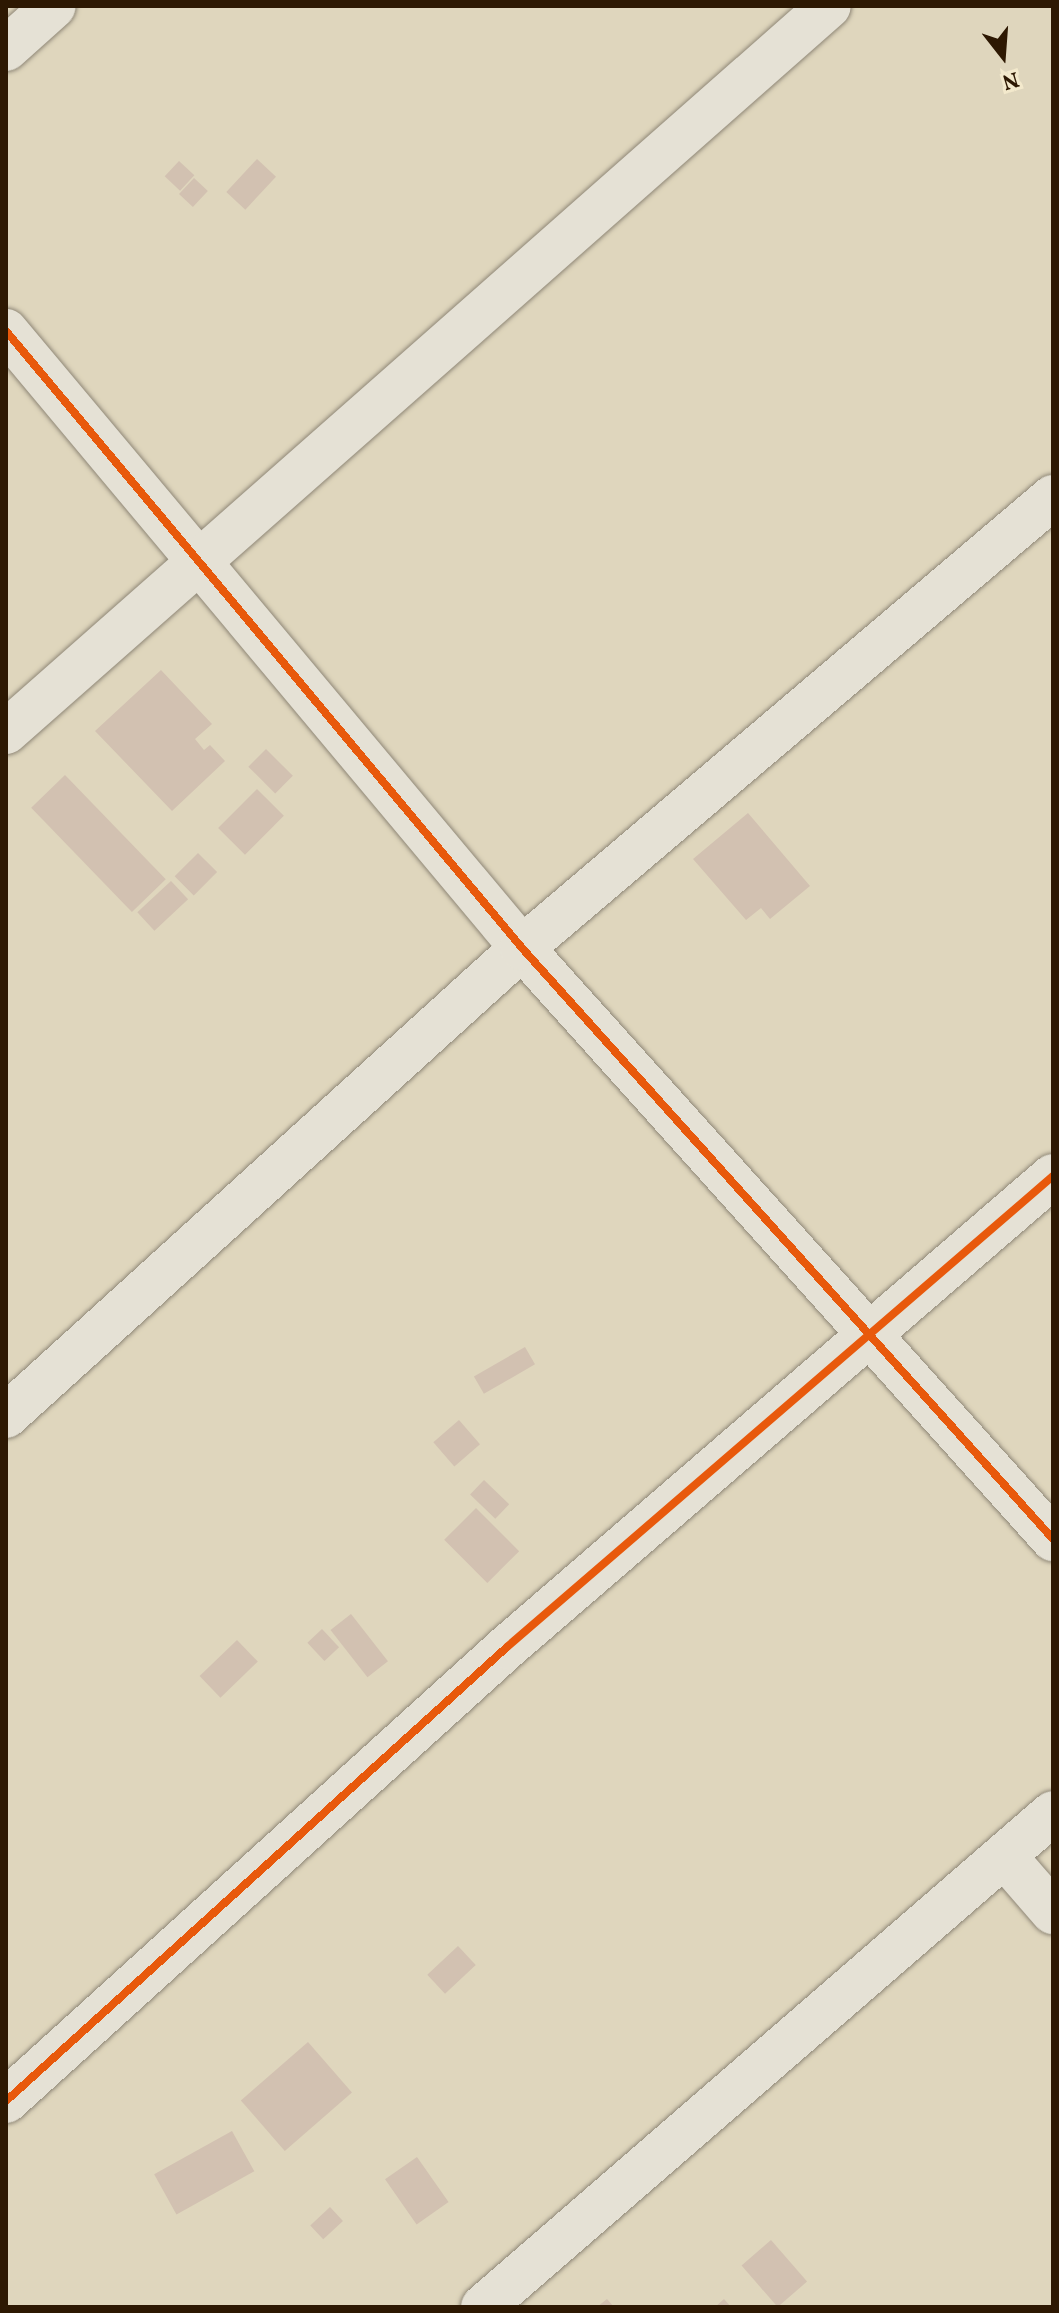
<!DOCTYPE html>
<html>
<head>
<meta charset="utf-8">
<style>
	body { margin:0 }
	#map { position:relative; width:1059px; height:2313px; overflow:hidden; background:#dfd6bd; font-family:Vollkorn,serif }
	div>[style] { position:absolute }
	.building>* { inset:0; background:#d2c1b1; transform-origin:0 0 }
	.roads { filter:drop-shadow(0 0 2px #8f8777) drop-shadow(0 0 2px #8f8777) }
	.street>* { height:44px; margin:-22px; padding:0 22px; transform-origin:22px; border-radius:22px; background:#e5e1d5 }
	.cycleway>* { height:8px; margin:-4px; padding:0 4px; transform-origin:4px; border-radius:4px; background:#e8590c }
	span { translate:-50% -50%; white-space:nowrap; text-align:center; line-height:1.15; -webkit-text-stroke:6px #f3e9cc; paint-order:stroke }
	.frame { position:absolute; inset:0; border:8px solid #2d1802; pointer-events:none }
	.north { position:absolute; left:963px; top:16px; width:80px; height:80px; -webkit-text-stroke:6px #f3e9cc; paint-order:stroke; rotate:163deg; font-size:22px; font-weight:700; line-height:32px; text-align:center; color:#2d1802 }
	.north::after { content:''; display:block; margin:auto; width:28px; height:36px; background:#2d1802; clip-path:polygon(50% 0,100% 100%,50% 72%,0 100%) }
</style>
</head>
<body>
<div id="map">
	<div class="building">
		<div style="left:257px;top:159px;width:26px;height:45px;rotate:43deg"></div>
		<div style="left:179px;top:161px;width:21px;height:21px;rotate:43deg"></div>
		<div style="left:194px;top:178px;width:19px;height:22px;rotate:43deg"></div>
		<div style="clip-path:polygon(161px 670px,212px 724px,195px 739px,204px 750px,210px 745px,225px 761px,172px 811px,95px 731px)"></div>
		<div style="left:266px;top:749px;width:38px;height:25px;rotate:45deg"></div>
		<div style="left:65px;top:775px;width:145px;height:47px;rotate:46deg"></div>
		<div style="left:257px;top:789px;width:38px;height:55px;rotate:45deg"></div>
		<div style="clip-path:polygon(748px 813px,810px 886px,770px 919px,761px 908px,746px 920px,693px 859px)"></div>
		<div style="left:198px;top:853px;width:27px;height:33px;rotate:45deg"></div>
		<div style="left:171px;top:881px;width:25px;height:46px;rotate:47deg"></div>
		<div style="left:525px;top:1347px;width:20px;height:59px;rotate:60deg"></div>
		<div style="left:459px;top:1420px;width:32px;height:34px;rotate:49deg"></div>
		<div style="left:484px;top:1480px;width:35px;height:20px;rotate:44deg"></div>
		<div style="left:476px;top:1508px;width:61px;height:45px;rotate:45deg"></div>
		<div style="left:351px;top:1614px;width:60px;height:26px;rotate:52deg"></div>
		<div style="left:322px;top:1629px;width:25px;height:20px;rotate:47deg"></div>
		<div style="left:237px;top:1640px;width:30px;height:52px;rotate:46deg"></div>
		<div style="left:458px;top:1946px;width:26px;height:42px;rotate:47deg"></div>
		<div style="left:308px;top:2042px;width:67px;height:89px;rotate:49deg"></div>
		<div style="left:232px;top:2131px;width:46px;height:89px;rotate:61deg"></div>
		<div style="left:417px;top:2157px;width:55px;height:39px;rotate:55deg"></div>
		<div style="left:330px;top:2207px;width:19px;height:27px;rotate:47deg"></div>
		<div style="left:771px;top:2240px;width:55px;height:39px;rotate:49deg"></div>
		<div style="clip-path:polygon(607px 2299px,614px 2307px,597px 2307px)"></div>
		<div style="clip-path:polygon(724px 2299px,731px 2307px,715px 2307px)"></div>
	</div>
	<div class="roads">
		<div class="street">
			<div style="left:6px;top:49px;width:64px;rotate:-41.9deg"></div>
			<div style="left:6px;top:331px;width:804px;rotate:50.09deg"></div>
			<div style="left:522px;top:948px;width:795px;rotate:48.06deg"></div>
			<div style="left:6px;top:732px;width:1097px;rotate:-41.42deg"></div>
			<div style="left:6px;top:1416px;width:697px;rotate:-42.21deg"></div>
			<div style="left:522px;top:948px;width:697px;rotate:-40.34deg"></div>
			<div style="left:1006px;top:1858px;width:72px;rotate:49deg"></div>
			<div style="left:6px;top:2101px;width:676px;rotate:-42.18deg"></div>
			<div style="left:507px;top:1647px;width:721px;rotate:-40.78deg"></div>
			<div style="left:483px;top:2307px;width:754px;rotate:-40.91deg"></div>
		</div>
	</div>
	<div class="cycleway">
		<div style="left:6px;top:331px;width:804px;rotate:50.09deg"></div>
		<div style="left:522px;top:948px;width:795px;rotate:48.06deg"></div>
		<div style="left:6px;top:2101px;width:676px;rotate:-42.18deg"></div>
		<div style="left:507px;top:1647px;width:721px;rotate:-40.78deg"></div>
	</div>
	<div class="frame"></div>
	<div class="north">N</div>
</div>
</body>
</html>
